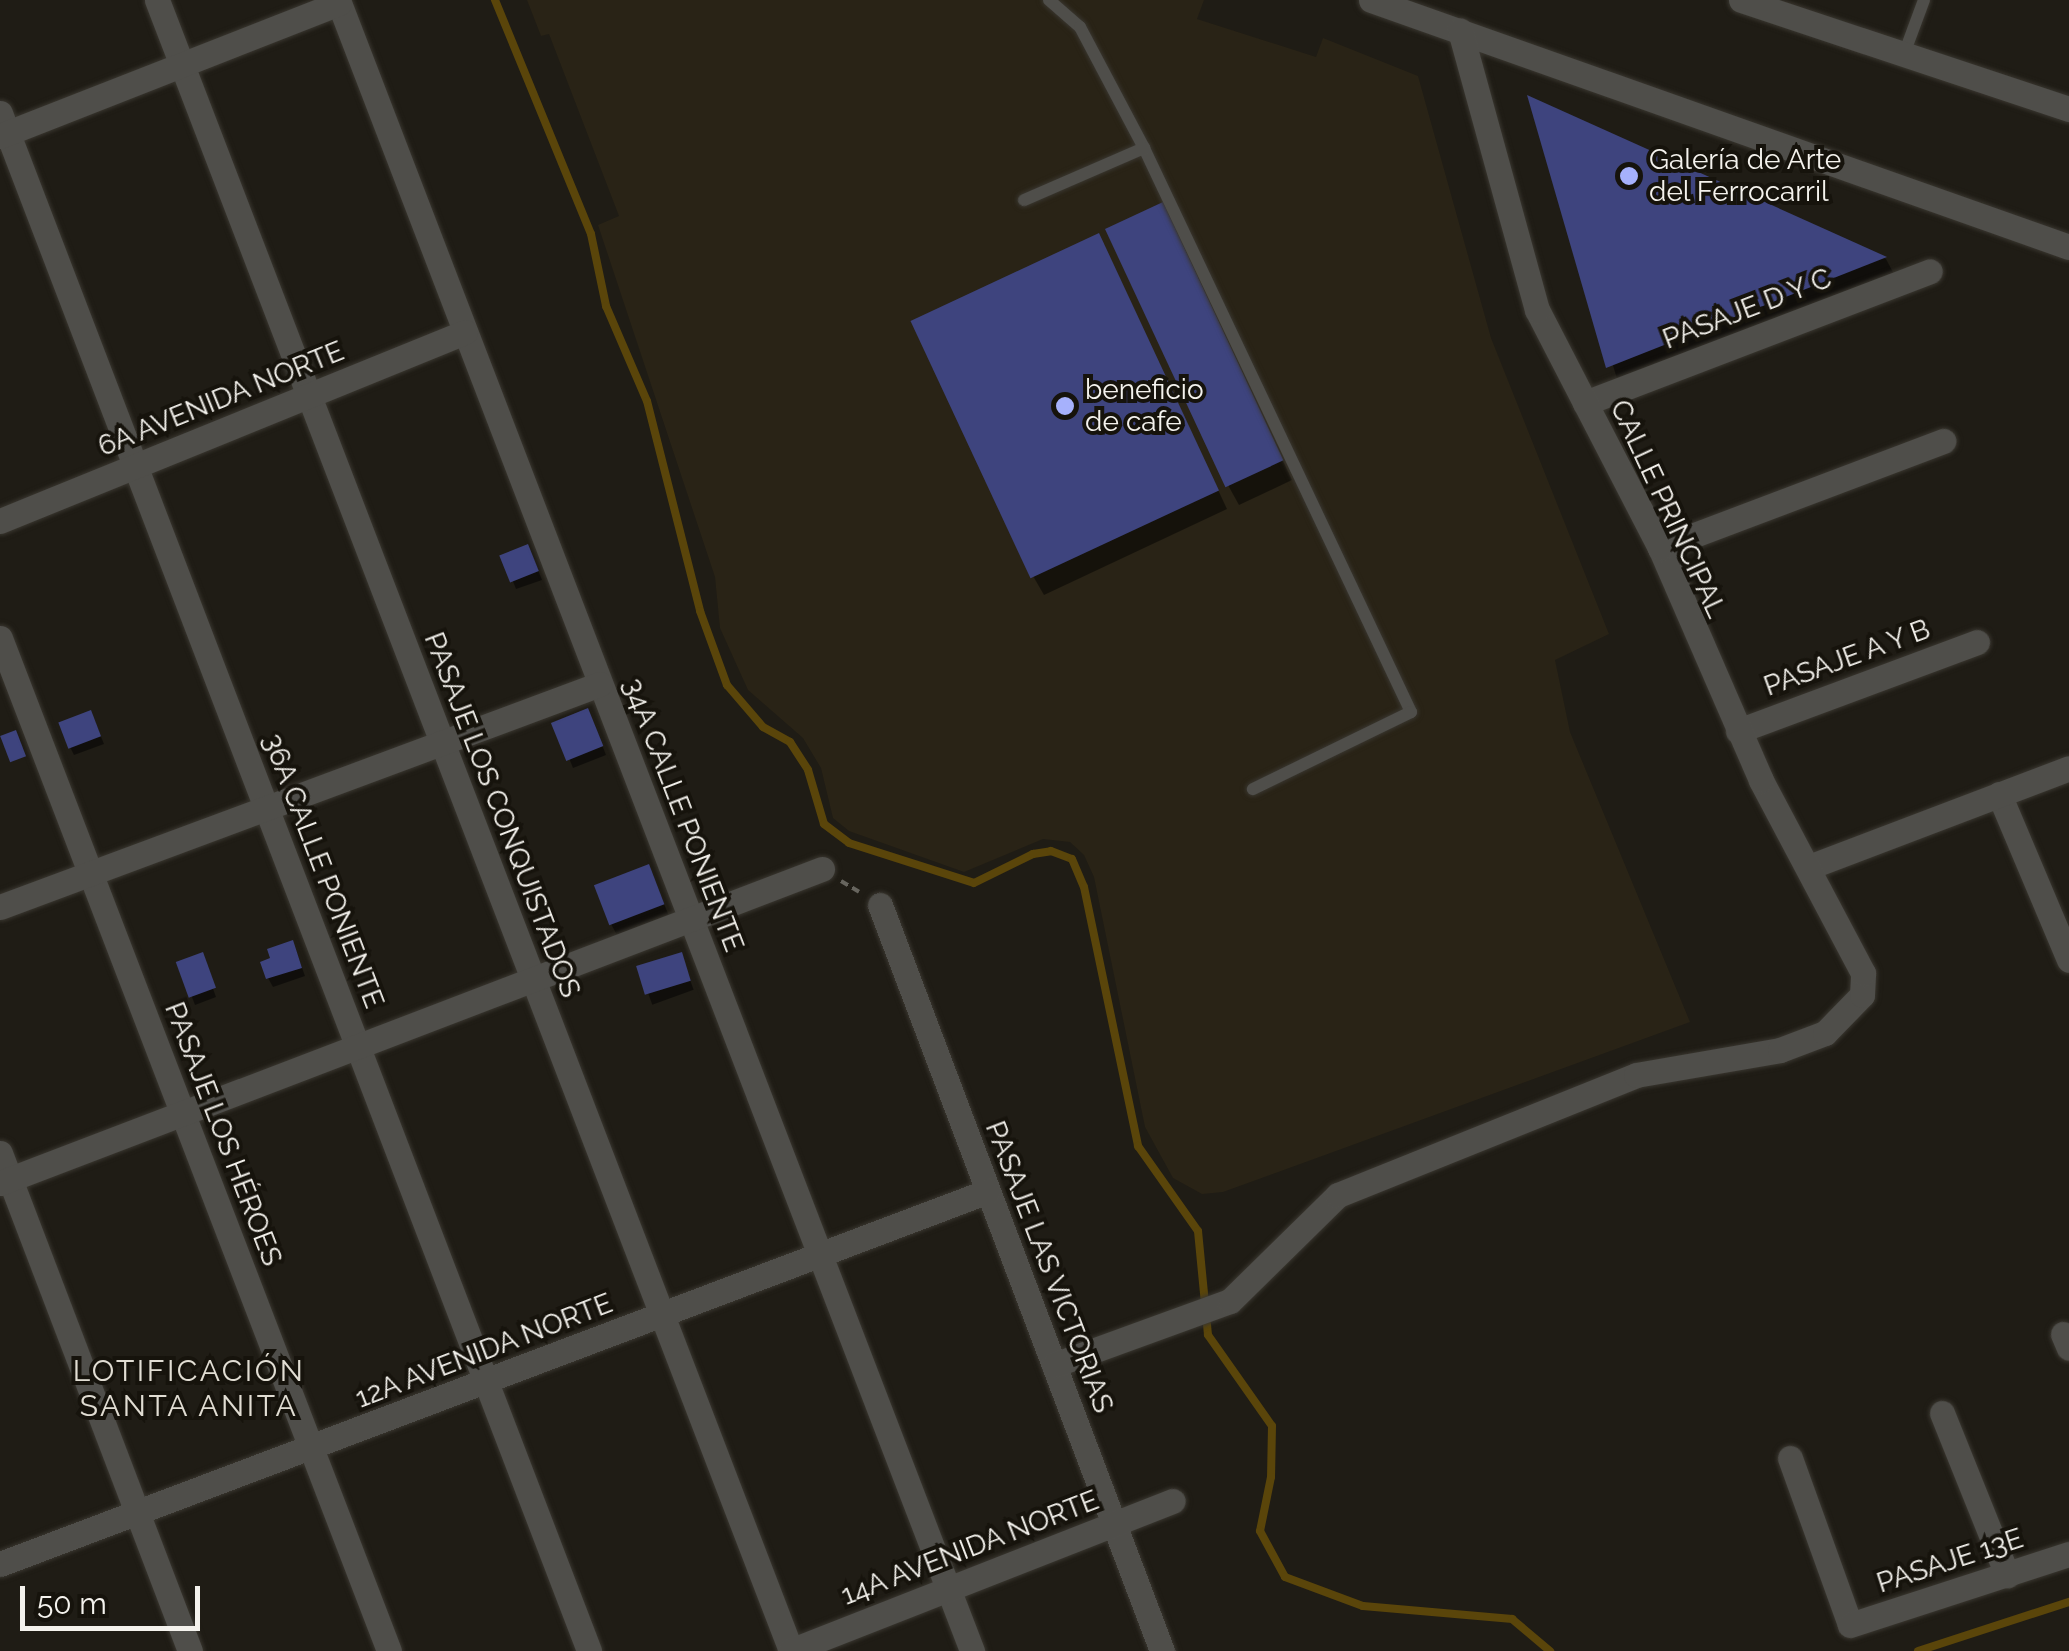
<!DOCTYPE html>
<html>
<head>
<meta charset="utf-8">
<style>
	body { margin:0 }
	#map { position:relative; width:2069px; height:1651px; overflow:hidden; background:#1f1c15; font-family:Raleway,sans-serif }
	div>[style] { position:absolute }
	.built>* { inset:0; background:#292316 }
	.shadow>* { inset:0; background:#0007; transform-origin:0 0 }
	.stream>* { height:8px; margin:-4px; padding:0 4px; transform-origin:4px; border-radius:4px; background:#5a450a }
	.building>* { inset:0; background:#3e447e; transform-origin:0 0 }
	.path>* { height:4px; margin-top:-2px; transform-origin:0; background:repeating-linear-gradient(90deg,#67655e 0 8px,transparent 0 13px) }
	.roads { filter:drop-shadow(0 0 2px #39362f) drop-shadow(0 0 2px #39362f) }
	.lane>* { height:12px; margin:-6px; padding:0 6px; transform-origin:6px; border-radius:6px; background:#4f4e4a }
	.street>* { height:25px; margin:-12.5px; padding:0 12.5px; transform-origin:12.5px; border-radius:12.5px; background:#4f4e4a }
	.dots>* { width:28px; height:28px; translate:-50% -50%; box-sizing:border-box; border:5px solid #16130c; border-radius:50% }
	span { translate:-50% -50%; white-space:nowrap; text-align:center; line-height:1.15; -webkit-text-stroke:8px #16130c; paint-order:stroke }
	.poi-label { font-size:28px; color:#f4f2ed }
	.left { translate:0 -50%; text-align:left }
	.street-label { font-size:28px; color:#f4f2ed }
	.neighbourhood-label { font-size:30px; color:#e1ddd3; letter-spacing:2.5px }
	.scale { position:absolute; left:20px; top:1586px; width:180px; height:45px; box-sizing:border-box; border:5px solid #f4f2ed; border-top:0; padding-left:12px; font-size:30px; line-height:35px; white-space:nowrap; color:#f4f2ed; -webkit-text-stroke:8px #16130c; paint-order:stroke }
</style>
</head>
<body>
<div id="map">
	<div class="built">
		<div style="clip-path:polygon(527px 0,1204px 0,1197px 19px,1316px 57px,1323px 38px,1418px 76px,1491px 338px,1609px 634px,1555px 660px,1570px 732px,1690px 1022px,1223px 1192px,1202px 1194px,1173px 1178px,1145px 1127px,1094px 877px,1084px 855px,1070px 842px,1043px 839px,964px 872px,849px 831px,833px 818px,821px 768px,803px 738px,748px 690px,720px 628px,715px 577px,598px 225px,619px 216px,549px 34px,541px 36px)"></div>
	</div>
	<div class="shadow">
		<div style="clip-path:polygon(1531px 100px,1886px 259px,1895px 276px,1619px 385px)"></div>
		<div style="clip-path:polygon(1172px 223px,1292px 480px,1239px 505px,1229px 487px)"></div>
		<div style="clip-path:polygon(1108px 255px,1227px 509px,1044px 595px,1033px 576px)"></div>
		<div style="clip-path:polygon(532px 555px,542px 580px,516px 589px,503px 556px)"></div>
		<div style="clip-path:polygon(592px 719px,606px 755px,573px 768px,555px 723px)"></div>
		<div style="clip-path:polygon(95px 722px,104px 744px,74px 755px,70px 747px)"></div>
		<div style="clip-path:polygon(648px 867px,670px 918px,618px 937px,611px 924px)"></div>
		<div style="clip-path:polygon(296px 951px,305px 976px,273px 987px,268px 978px)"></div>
		<div style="left:681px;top:955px;width:37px;height:44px;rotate:70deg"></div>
		<div style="clip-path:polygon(203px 961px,216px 997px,195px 1005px,179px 963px)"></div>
	</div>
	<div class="stream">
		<div style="left:495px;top:0;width:253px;rotate:67.7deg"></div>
		<div style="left:591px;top:234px;width:74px;rotate:78.2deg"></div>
		<div style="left:606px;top:306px;width:103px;rotate:66.7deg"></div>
		<div style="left:647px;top:401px;width:217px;rotate:75.8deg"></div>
		<div style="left:700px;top:611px;width:79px;rotate:70deg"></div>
		<div style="left:727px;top:685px;width:55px;rotate:49.4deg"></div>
		<div style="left:763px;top:727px;width:31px;rotate:29deg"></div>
		<div style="left:790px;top:742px;width:33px;rotate:57deg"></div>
		<div style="left:808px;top:770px;width:56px;rotate:73.5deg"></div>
		<div style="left:824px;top:824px;width:31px;rotate:37deg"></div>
		<div style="left:849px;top:843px;width:131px;rotate:17.7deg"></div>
		<div style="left:974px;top:883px;width:66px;rotate:-26.2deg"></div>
		<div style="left:1033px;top:854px;width:18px;rotate:-9deg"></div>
		<div style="left:1051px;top:851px;width:22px;rotate:21deg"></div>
		<div style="left:1072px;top:859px;width:30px;rotate:67deg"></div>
		<div style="left:1084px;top:887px;width:265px;rotate:78.2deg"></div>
		<div style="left:1138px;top:1146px;width:104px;rotate:54.8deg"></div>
		<div style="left:1198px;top:1231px;width:104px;rotate:84.5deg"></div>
		<div style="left:1208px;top:1335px;width:111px;rotate:54.9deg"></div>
		<div style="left:1272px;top:1426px;width:51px;rotate:91.1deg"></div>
		<div style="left:1271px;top:1477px;width:55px;rotate:101.5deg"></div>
		<div style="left:1260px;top:1531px;width:52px;rotate:61.5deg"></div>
		<div style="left:1285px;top:1577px;width:83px;rotate:20.4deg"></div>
		<div style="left:1363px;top:1606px;width:150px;rotate:5deg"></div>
		<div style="left:1512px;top:1619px;width:50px;rotate:40.1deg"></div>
		<div style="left:1918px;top:1651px;width:159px;rotate:-18deg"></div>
	</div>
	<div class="building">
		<div style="clip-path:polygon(1527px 95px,1887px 257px,1606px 368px)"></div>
		<div style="left:1163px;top:202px;width:285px;height:64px;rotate:65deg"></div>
		<div style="left:1099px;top:233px;width:284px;height:208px;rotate:65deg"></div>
		<div style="left:528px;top:544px;width:29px;height:31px;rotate:68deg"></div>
		<div style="left:588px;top:708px;width:41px;height:40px;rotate:68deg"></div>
		<div style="left:91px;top:710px;width:28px;height:35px;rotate:69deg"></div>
		<div style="left:16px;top:730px;width:28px;height:17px;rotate:69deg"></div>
		<div style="left:649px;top:864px;width:43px;height:59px;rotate:69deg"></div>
		<div style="clip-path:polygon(293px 940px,302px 968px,266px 979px,260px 962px,270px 958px,267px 949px)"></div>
		<div style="left:203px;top:952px;width:38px;height:29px;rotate:70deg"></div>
		<div style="left:682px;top:952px;width:30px;height:48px;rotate:73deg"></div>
	</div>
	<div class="path">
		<div style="left:841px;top:881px;width:21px;rotate:31deg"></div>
	</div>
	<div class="roads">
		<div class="lane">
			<div style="left:1049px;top:0;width:41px;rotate:41.1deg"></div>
			<div style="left:1080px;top:27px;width:137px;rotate:62.1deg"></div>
			<div style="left:1144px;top:148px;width:624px;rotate:64.67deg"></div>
			<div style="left:1411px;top:712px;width:176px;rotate:154deg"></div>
			<div style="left:1904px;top:54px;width:58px;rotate:-69.7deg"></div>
			<div style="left:1024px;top:200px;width:131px;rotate:-23.4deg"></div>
		</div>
		<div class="street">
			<div style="left:157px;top:0;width:1769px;rotate:68.99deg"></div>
			<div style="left:338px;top:0;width:1769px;rotate:68.99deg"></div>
			<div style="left:1371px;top:0;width:740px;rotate:19.49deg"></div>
			<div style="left:1741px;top:0;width:346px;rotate:18.4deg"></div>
			<div style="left:0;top:113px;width:1647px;rotate:69.04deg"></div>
			<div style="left:0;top:136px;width:364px;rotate:-21.4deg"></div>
			<div style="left:1585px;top:403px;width:369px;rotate:-20.9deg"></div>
			<div style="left:0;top:521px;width:502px;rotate:-22.12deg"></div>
			<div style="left:1660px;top:548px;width:303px;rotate:-20.7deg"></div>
			<div style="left:0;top:638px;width:1085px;rotate:68.99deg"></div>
			<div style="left:1738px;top:731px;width:255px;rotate:-20.4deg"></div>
			<div style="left:1999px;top:794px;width:180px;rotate:67.1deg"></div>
			<div style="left:1809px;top:867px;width:278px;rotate:-20.8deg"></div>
			<div style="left:880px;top:905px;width:798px;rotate:69.29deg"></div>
			<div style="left:0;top:907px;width:640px;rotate:-20.39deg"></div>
			<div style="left:0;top:1153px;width:533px;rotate:69.12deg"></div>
			<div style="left:0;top:1183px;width:880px;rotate:-20.91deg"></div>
			<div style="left:2063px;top:1334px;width:15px;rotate:67deg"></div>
			<div style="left:1054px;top:1365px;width:187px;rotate:-20deg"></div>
			<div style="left:1230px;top:1301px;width:151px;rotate:-44.5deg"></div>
			<div style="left:1338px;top:1195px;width:321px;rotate:-21.9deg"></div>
			<div style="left:1636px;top:1075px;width:146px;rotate:-9.8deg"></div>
			<div style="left:1780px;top:1050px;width:48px;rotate:-20.7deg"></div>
			<div style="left:1825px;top:1033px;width:53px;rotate:-45.8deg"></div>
			<div style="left:1862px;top:995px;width:22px;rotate:-87deg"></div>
			<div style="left:1863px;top:973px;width:218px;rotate:-117.9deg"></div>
			<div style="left:1761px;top:780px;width:253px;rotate:-113.5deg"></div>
			<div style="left:1660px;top:548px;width:268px;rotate:-117.3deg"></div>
			<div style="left:1537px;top:310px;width:290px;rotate:-105.4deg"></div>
			<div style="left:1942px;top:1413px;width:175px;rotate:68.1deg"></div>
			<div style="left:1790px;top:1458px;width:177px;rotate:70.2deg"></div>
			<div style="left:1850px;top:1625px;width:230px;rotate:-18deg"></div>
			<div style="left:0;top:1564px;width:1056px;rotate:-20.68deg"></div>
			<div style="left:790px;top:1651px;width:411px;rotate:-21.4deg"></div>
		</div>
	</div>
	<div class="dots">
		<div style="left:1629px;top:176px;background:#a6b1fc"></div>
		<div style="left:1065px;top:406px;background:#a6b1fc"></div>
	</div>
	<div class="poi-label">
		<span class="left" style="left:1649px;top:176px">Galería de Arte<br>del Ferrocarril</span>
		<span class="left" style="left:1085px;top:406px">beneficio<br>de cafe</span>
	</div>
	<div class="street-label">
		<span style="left:1747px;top:309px;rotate:-21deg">PASAJE D Y C</span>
		<span style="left:221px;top:399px;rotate:-22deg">6A AVENIDA NORTE</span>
		<span style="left:1668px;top:509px;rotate:65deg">CALLE PRINCIPAL</span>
		<span style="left:1847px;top:658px;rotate:-20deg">PASAJE A Y B</span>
		<span style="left:502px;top:815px;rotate:69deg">PASAJE LOS CONQUISTADOS</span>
		<span style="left:683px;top:815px;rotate:69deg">34A CALLE PONIENTE</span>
		<span style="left:323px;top:871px;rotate:69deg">36A CALLE PONIENTE</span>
		<span style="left:223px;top:1134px;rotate:69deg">PASAJE LOS HÉROES</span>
		<span style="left:1049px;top:1267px;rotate:69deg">PASAJE LAS VICTORIAS</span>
		<span style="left:484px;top:1351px;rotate:-21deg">12A AVENIDA NORTE</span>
		<span style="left:970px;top:1548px;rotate:-21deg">14A AVENIDA NORTE</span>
		<span style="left:1950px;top:1561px;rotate:-18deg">PASAJE 13E</span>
	</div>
	<div class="neighbourhood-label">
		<span style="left:189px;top:1388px">LOTIFICACIÓN<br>SANTA ANITA</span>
	</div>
	<div class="scale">50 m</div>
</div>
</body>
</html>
